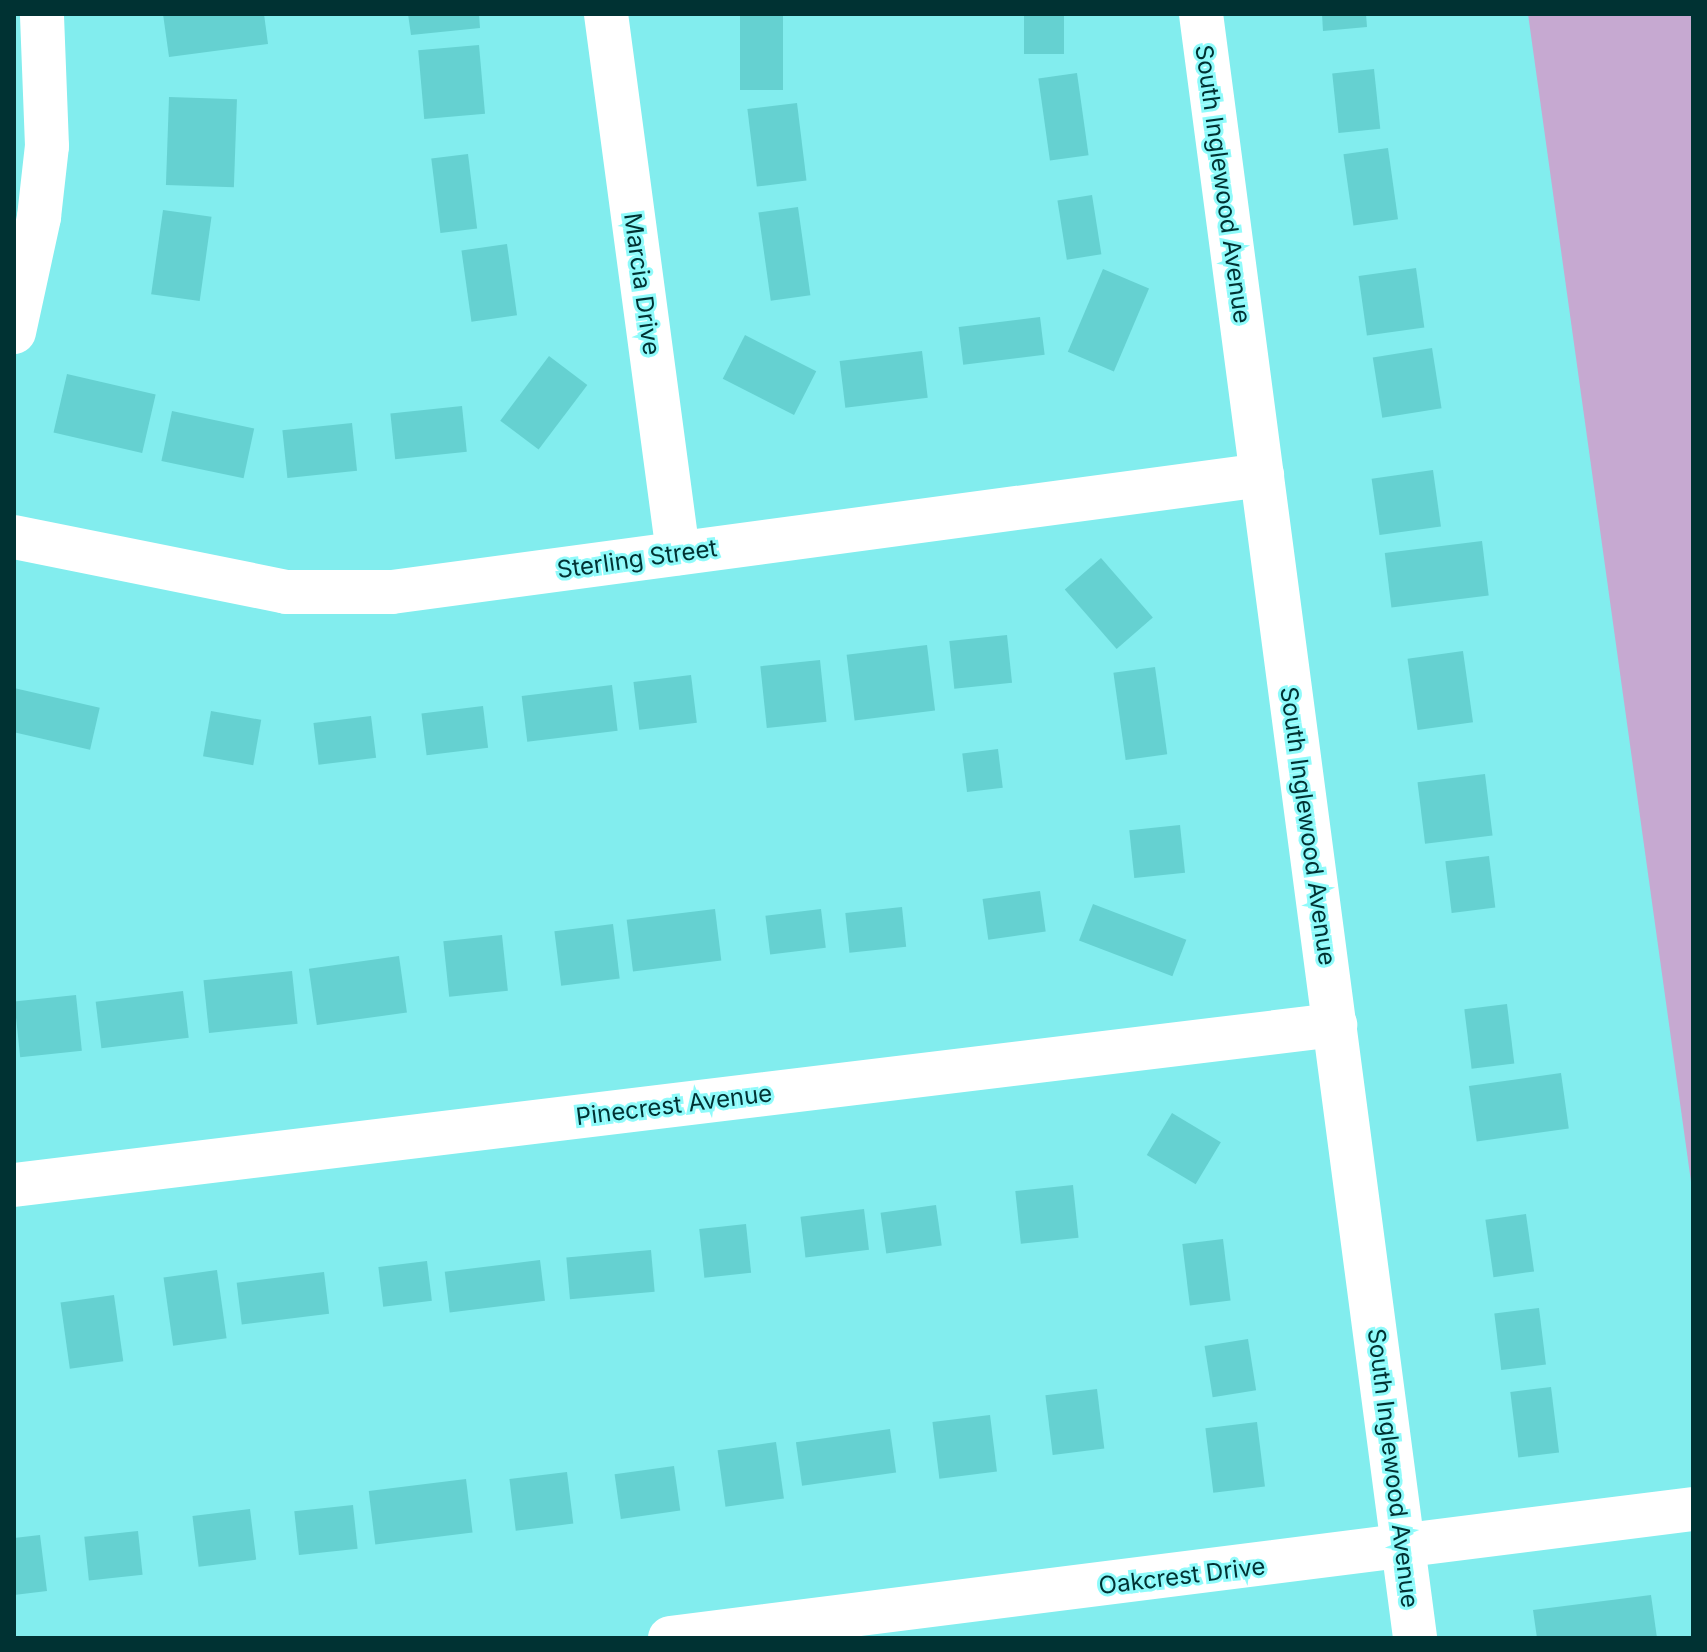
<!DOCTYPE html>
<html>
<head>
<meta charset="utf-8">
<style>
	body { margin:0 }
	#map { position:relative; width:1707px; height:1652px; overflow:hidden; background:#82edee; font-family:Inter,sans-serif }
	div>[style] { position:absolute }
	.green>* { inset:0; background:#c6a9d1 }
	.building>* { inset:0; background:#65d1d1; transform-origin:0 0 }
	.minor>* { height:44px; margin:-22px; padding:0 22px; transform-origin:22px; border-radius:22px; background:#fff }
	span { translate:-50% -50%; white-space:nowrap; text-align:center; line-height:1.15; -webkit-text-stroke:6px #90fbfb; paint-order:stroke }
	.street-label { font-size:24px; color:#003233 }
	.frame { position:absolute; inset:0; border:16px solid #003233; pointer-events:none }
</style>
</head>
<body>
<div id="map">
	<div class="green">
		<div style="clip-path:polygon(1528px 14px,1693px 14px,1693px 1196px)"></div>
	</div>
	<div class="building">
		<div style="clip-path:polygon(163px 14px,264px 14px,268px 44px,169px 57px)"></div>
		<div style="clip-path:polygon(408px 14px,479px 14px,480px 28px,411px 35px)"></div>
		<div style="left:740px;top:14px;width:43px;height:76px"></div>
		<div style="left:1024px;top:14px;width:40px;height:40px"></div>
		<div style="clip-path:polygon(1322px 14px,1366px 14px,1367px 27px,1323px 31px)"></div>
		<div style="left:479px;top:45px;width:69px;height:61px;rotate:85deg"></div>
		<div style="left:1374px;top:69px;width:60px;height:42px;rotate:84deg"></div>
		<div style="left:1077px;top:73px;width:83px;height:39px;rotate:82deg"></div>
		<div style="left:169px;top:97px;width:68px;height:88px;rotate:2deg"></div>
		<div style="left:797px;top:103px;width:78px;height:50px;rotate:83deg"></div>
		<div style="left:1388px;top:148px;width:72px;height:45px;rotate:82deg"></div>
		<div style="left:468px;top:154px;width:75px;height:37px;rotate:83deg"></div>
		<div style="left:1092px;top:195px;width:60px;height:35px;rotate:81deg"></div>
		<div style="left:798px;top:207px;width:89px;height:40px;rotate:82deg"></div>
		<div style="left:163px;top:210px;width:49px;height:85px;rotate:8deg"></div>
		<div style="left:507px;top:244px;width:72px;height:46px;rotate:82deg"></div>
		<div style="left:1416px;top:268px;width:60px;height:58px;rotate:82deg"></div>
		<div style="left:1103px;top:269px;width:50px;height:90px;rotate:23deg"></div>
		<div style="left:1040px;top:317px;width:38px;height:82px;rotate:83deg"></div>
		<div style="left:745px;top:335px;width:80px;height:49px;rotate:27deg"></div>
		<div style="left:1432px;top:348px;width:61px;height:60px;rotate:81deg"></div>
		<div style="left:922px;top:351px;width:47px;height:83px;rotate:83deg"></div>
		<div style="left:549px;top:356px;width:48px;height:81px;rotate:37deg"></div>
		<div style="left:67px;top:374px;width:91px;height:60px;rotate:13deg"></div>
		<div style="left:462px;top:406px;width:46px;height:72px;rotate:84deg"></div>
		<div style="left:172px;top:411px;width:84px;height:51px;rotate:12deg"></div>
		<div style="left:352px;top:423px;width:48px;height:70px;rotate:84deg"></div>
		<div style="left:1433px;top:470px;width:57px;height:62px;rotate:82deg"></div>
		<div style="left:1482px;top:541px;width:55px;height:98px;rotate:83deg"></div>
		<div style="left:1101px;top:558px;width:79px;height:48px;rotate:49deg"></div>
		<div style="left:1007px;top:635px;width:48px;height:58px;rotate:84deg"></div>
		<div style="left:927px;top:645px;width:66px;height:81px;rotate:83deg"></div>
		<div style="left:1463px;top:651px;width:72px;height:56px;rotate:82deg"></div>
		<div style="left:820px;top:660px;width:62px;height:60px;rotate:84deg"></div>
		<div style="left:1155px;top:667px;width:88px;height:42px;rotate:82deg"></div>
		<div style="left:691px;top:675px;width:48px;height:58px;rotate:83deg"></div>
		<div style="left:612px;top:685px;width:46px;height:91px;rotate:83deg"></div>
		<div style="left:14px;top:688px;width:88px;height:43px;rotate:13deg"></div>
		<div style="left:483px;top:706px;width:42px;height:62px;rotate:83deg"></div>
		<div style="left:211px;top:711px;width:51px;height:46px;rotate:10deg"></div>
		<div style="left:371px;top:716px;width:42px;height:58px;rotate:83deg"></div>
		<div style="left:998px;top:749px;width:39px;height:36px;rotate:83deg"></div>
		<div style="left:1485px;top:774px;width:62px;height:68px;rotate:83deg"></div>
		<div style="left:1180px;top:825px;width:48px;height:51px;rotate:84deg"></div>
		<div style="left:1489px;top:856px;width:52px;height:44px;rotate:83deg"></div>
		<div style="left:1040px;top:891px;width:41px;height:58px;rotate:82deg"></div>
		<div style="left:1093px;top:904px;width:100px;height:39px;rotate:21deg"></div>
		<div style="left:902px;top:907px;width:40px;height:57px;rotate:84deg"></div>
		<div style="left:715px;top:909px;width:52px;height:89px;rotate:83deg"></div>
		<div style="left:821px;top:909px;width:39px;height:56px;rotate:83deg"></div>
		<div style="left:613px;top:924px;width:55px;height:59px;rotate:83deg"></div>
		<div style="left:502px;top:935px;width:56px;height:59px;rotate:84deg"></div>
		<div style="left:399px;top:956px;width:57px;height:91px;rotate:82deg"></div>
		<div style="left:292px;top:971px;width:53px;height:89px;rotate:84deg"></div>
		<div style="left:183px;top:991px;width:47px;height:88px;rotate:83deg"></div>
		<div style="left:76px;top:995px;width:56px;height:62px;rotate:84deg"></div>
		<div style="left:1507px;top:1004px;width:60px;height:43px;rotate:83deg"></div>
		<div style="left:1561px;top:1073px;width:56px;height:93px;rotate:82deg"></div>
		<div style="left:1172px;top:1113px;width:57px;height:49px;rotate:31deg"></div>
		<div style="left:1073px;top:1185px;width:53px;height:58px;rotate:84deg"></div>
		<div style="left:936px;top:1205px;width:41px;height:56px;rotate:82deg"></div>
		<div style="left:864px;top:1209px;width:41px;height:64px;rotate:83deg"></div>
		<div style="left:1526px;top:1214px;width:58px;height:41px;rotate:82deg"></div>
		<div style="left:746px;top:1224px;width:49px;height:47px;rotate:84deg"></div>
		<div style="left:1223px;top:1239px;width:62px;height:41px;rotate:83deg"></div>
		<div style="left:651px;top:1250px;width:42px;height:85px;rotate:85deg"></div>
		<div style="left:540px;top:1260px;width:41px;height:96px;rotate:83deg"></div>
		<div style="left:427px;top:1261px;width:40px;height:49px;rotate:83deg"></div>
		<div style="left:217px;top:1270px;width:69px;height:54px;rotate:82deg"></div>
		<div style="left:324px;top:1272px;width:42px;height:88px;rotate:83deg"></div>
		<div style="left:114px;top:1295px;width:67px;height:54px;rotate:82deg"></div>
		<div style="left:1539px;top:1308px;width:57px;height:45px;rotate:83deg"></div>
		<div style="left:1248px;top:1339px;width:52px;height:44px;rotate:81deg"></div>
		<div style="left:1551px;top:1387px;width:66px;height:41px;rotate:83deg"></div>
		<div style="left:1097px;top:1389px;width:60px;height:52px;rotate:83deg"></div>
		<div style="left:990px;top:1415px;width:57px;height:58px;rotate:83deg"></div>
		<div style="left:1257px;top:1422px;width:65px;height:52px;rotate:83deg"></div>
		<div style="left:890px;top:1429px;width:44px;height:95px;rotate:82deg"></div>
		<div style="left:776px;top:1442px;width:57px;height:59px;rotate:82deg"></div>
		<div style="left:674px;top:1466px;width:45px;height:60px;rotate:82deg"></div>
		<div style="left:567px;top:1472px;width:52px;height:58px;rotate:83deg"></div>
		<div style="left:466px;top:1479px;width:54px;height:98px;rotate:83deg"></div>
		<div style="left:353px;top:1505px;width:44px;height:59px;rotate:84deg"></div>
		<div style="left:250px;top:1509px;width:51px;height:58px;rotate:83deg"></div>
		<div style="left:138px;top:1531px;width:44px;height:54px;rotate:84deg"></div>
		<div style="clip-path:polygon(40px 1535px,47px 1591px,14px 1595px,14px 1538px)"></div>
		<div style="clip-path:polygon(1651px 1595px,1657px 1638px,1537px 1638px,1533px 1610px)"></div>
	</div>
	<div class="minor">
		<div style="left:606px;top:14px;width:544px;rotate:82.39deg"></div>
		<div style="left:1201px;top:14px;width:1638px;rotate:82.49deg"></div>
		<div style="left:14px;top:332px;width:118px;rotate:-77.7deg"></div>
		<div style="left:39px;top:217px;width:71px;rotate:-83.6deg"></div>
		<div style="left:47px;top:146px;width:132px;rotate:-92.2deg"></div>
		<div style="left:14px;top:537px;width:278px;rotate:11.4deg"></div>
		<div style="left:286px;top:592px;width:106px"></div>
		<div style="left:392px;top:592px;width:878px;rotate:-7.66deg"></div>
		<div style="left:14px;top:1185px;width:1331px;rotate:-6.91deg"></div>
		<div style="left:670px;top:1638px;width:1031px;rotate:-7.19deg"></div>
	</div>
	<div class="street-label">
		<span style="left:1223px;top:184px;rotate:82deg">South Inglewood Avenue</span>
		<span style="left:642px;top:284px;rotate:82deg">Marcia Drive</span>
		<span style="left:637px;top:559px;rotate:-8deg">Sterling Street</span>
		<span style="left:1308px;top:826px;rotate:82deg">South Inglewood Avenue</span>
		<span style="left:674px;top:1105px;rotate:-7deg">Pinecrest Avenue</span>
		<span style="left:1393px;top:1468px;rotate:83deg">South Inglewood Avenue</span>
		<span style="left:1182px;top:1576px;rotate:-7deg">Oakcrest Drive</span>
	</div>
	<div class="frame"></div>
</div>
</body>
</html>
